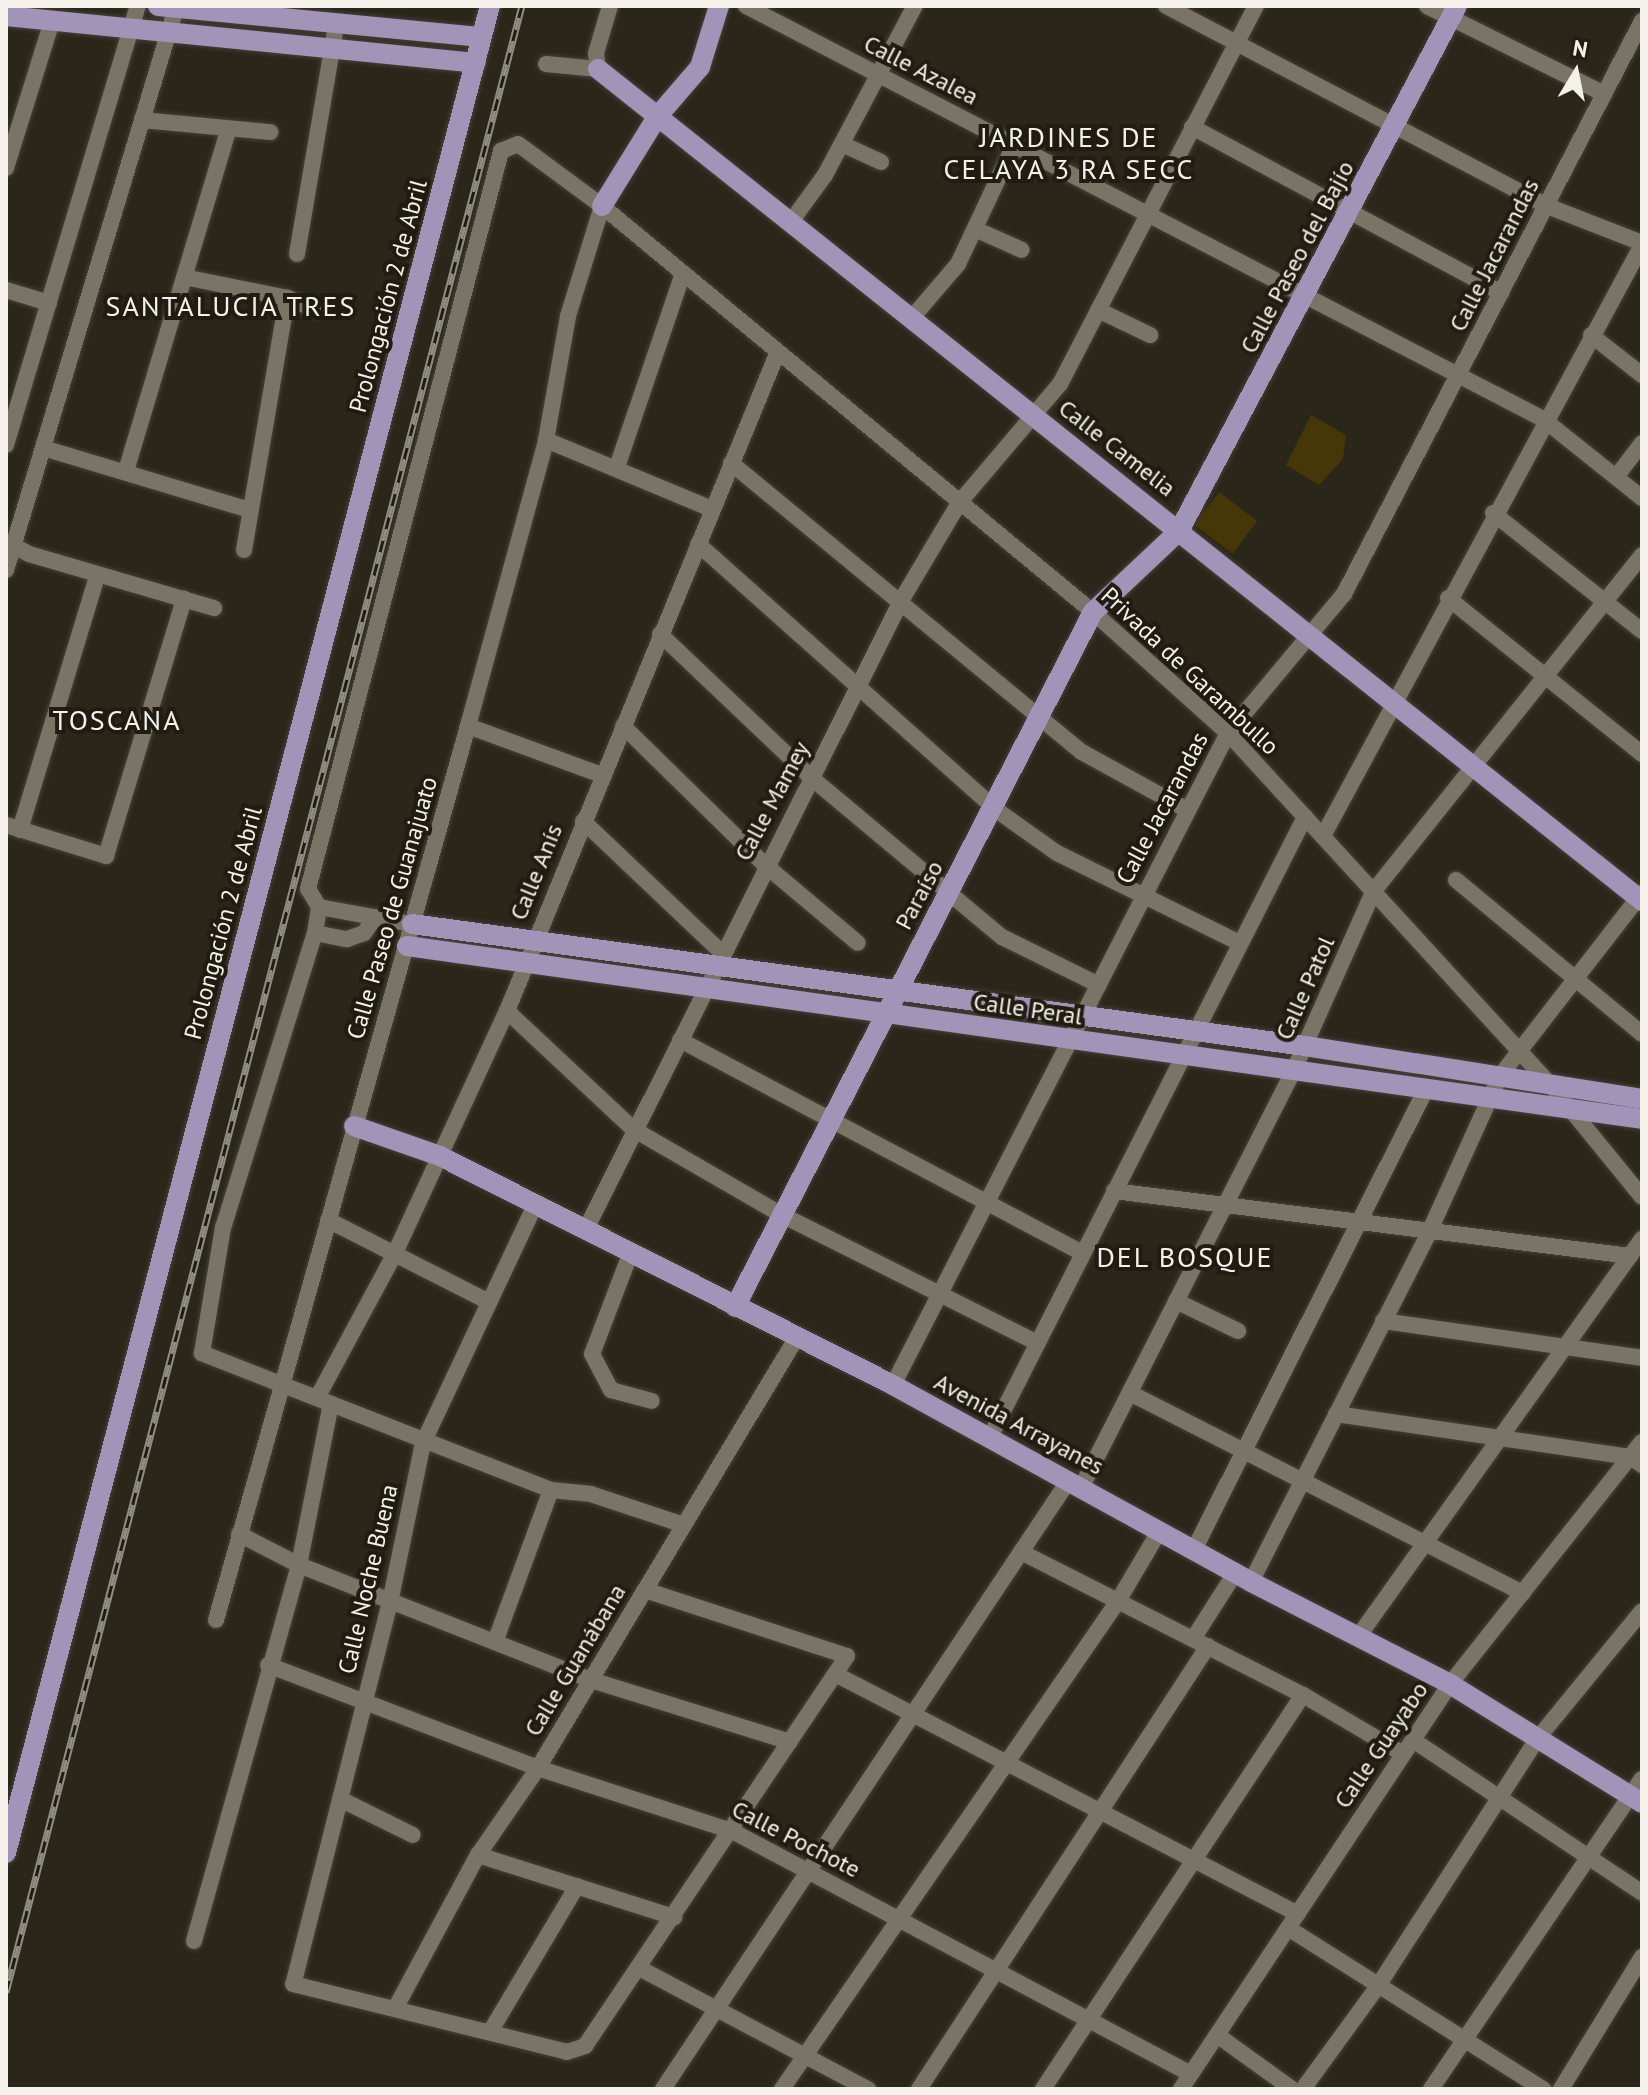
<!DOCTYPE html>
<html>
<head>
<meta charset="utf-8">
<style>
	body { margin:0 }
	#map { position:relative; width:1648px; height:2095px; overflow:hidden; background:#2a261a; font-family:"PT Sans",sans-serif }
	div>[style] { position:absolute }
	.green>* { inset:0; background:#463708; transform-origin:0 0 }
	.roads { filter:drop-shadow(0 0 2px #444137) drop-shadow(0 0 2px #444137) }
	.minor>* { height:16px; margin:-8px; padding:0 8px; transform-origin:8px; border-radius:8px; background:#797466 }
	.major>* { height:20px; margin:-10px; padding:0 10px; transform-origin:10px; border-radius:10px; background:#a293b9 }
	.rail>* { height:7px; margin-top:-3.5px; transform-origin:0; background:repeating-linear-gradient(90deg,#211c11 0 12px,#908d84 0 24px); box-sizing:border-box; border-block:2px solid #908d84 }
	span { translate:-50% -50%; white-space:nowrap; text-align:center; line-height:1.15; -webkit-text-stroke:8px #211c11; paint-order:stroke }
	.street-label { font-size:24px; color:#f3f1e9 }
	.quarter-label { font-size:28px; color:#f3f1e9; letter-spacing:2px }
	.frame { position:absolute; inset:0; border:8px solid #f3f1e9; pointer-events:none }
	.north { position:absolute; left:1536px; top:32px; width:80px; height:80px; -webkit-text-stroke:6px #211c11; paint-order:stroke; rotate:10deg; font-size:22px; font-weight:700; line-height:32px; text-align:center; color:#f3f1e9 }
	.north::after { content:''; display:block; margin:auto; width:28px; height:36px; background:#f3f1e9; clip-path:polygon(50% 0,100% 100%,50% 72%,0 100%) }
</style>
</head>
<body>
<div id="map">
	<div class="green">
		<div style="clip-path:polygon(1311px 415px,1346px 435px,1343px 459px,1319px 485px,1286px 465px)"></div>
		<div style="left:1219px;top:492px;width:48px;height:41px;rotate:37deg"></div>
	</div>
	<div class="roads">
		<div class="minor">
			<div style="left:746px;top:6px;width:898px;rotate:27.39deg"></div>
			<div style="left:1543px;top:419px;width:127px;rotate:38.6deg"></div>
			<div style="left:1166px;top:6px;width:430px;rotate:27.7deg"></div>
			<div style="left:1547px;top:206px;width:102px;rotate:21.3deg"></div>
			<div style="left:1427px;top:6px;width:198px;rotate:26.4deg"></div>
			<div style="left:546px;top:64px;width:52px;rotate:5.5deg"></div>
			<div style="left:598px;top:69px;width:16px;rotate:-97deg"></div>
			<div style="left:596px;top:53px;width:49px;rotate:-73.4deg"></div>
			<div style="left:142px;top:120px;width:129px;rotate:5.4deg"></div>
			<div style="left:1192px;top:127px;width:351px;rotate:28.2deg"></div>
			<div style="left:842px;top:144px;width:43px;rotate:24.8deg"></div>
			<div style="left:6px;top:168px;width:154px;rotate:-72.6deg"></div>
			<div style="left:790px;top:223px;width:59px;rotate:-53.9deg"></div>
			<div style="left:825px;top:175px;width:191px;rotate:-62deg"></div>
			<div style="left:975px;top:229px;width:51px;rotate:24.1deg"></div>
			<div style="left:297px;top:254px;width:232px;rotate:-80.3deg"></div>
			<div style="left:184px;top:277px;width:105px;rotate:11.5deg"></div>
			<div style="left:287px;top:298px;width:31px;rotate:22deg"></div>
			<div style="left:6px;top:290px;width:45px;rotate:16.8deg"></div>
			<div style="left:1098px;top:310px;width:58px;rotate:25.7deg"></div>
			<div style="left:911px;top:319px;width:72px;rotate:-49.5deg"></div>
			<div style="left:958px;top:264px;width:132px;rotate:-64.8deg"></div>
			<div style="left:1591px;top:335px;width:65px;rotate:38.1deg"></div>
			<div style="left:546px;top:440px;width:180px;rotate:22.6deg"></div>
			<div style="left:6px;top:445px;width:458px;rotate:-73.3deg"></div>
			<div style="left:43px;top:448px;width:216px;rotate:16.7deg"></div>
			<div style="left:731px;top:463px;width:455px;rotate:39.5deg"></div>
			<div style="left:1082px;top:752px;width:120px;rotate:28.9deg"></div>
			<div style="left:617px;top:467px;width:202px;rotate:-71.2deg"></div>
			<div style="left:126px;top:471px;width:356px;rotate:-73.3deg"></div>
			<div style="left:1616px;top:477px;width:43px;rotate:-52.6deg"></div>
			<div style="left:1493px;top:513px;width:190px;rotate:38.4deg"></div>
			<div style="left:7px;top:542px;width:25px;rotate:29deg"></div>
			<div style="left:29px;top:554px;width:193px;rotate:16.3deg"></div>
			<div style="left:698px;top:544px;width:398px;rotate:41.7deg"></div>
			<div style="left:995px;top:809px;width:76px;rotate:35.4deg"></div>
			<div style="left:1057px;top:853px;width:204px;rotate:26.2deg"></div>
			<div style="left:244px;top:550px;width:256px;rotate:-80.3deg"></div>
			<div style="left:6px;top:570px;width:587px;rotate:-73.17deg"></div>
			<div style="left:1448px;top:598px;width:249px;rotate:38.8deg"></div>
			<div style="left:660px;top:634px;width:212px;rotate:43.5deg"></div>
			<div style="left:814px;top:780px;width:245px;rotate:39.9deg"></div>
			<div style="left:1002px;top:937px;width:108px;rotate:26.3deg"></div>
			<div style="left:468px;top:726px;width:143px;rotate:20.1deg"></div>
			<div style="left:623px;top:726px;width:199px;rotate:44.4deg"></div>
			<div style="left:765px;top:865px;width:121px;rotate:40deg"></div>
			<div style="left:583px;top:821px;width:190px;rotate:43.5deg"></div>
			<div style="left:6px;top:825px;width:105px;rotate:17.2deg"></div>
			<div style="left:106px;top:856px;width:269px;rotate:-73.1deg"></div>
			<div style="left:20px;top:830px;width:265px;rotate:-73.1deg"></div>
			<div style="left:1323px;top:836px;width:672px;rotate:-61.64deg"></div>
			<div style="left:1456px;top:880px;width:241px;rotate:39.6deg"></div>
			<div style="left:319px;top:907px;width:95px;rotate:10.4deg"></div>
			<div style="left:315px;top:933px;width:33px;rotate:11deg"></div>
			<div style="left:347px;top:939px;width:18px;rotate:-19deg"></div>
			<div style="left:364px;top:933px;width:19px;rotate:-54deg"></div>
			<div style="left:507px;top:1011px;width:173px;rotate:43.1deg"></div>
			<div style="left:633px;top:1129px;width:172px;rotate:30deg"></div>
			<div style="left:782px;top:1215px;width:286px;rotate:26.6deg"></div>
			<div style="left:680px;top:1040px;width:456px;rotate:27.9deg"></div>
			<div style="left:1114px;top:1191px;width:520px;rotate:7.18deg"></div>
			<div style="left:536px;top:1203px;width:265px;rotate:115.2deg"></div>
			<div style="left:423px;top:1443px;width:162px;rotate:101.7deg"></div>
			<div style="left:390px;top:1602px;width:394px;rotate:104.2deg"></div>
			<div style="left:293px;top:1984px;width:282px;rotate:13.9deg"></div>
			<div style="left:567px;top:2052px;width:19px;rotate:-18deg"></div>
			<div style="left:585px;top:2046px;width:470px;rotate:-56.1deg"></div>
			<div style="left:847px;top:1656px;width:213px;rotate:-161.9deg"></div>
			<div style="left:328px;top:1220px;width:181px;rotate:27deg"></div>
			<div style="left:586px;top:1229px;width:705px;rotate:-63.36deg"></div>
			<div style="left:902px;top:599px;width:112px;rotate:-59.3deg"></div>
			<div style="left:959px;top:503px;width:156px;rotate:-49.7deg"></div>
			<div style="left:1060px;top:384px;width:426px;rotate:-62.6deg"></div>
			<div style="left:631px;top:1252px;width:109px;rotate:110.9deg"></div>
			<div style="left:592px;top:1354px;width:41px;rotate:62.2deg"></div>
			<div style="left:611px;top:1390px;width:42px;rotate:15deg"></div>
			<div style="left:1176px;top:1301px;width:69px;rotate:25.8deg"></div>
			<div style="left:1383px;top:1321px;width:262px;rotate:8.1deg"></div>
			<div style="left:893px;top:1385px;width:733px;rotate:-62.81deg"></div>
			<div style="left:1228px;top:733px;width:181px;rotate:-50.2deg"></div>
			<div style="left:1344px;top:594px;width:646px;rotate:-62.52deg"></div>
			<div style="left:1130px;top:1393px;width:441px;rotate:27deg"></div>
			<div style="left:317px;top:1398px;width:165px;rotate:-61.7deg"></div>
			<div style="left:395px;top:1253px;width:267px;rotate:-65.2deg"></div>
			<div style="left:507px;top:1011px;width:710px;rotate:-67.66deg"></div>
			<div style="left:1336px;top:1414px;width:298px;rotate:8.3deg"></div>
			<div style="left:1631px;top:1457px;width:14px;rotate:36deg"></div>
			<div style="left:989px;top:1439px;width:698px;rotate:-63.07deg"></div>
			<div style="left:1082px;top:1486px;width:465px;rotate:-63deg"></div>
			<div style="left:1293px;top:1072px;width:197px;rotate:-66deg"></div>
			<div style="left:1373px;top:892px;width:431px;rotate:-51.4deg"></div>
			<div style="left:684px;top:1525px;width:98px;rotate:-161.6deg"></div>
			<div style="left:591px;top:1494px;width:40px;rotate:-174.3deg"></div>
			<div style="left:551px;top:1490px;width:375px;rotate:-158.6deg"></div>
			<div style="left:202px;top:1353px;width:127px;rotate:-80.5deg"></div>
			<div style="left:223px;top:1228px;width:309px;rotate:-72.7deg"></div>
			<div style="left:315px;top:933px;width:26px;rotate:-81deg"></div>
			<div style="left:319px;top:907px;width:21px;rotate:-121deg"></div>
			<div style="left:308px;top:889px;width:763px;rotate:-75.34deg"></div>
			<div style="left:501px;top:151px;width:18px;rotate:-22deg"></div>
			<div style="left:518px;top:144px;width:104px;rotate:36.4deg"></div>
			<div style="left:602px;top:206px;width:637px;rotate:39.59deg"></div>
			<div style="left:1093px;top:612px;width:181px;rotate:41.9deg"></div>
			<div style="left:1228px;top:733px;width:483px;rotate:47.5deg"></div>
			<div style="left:1554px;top:1089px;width:139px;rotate:50.8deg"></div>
			<div style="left:239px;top:1534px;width:68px;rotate:27.3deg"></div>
			<div style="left:299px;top:1565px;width:314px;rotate:21.5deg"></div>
			<div style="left:591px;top:1680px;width:208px;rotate:17.3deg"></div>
			<div style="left:1194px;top:1550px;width:514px;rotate:-63.29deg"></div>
			<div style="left:1021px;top:1552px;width:316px;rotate:26.9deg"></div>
			<div style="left:1303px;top:1695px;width:116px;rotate:30.5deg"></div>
			<div style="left:1251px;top:1582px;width:397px;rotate:-63deg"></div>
			<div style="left:1431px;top:1228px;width:167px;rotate:-65.6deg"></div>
			<div style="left:1500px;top:1076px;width:232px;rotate:-52.2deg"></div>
			<div style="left:216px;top:1620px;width:929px;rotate:-74.26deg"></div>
			<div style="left:468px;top:726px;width:296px;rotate:-74.7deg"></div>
			<div style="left:546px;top:440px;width:126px;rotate:-79.9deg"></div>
			<div style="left:568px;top:316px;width:115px;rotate:-72.8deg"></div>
			<div style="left:1358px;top:1637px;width:489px;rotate:-54.5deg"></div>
			<div style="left:1193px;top:1639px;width:78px;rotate:-57.5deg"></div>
			<div style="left:495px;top:1642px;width:162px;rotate:-69.8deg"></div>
			<div style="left:268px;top:1665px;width:289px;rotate:20.9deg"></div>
			<div style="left:538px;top:1768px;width:204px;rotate:18deg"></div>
			<div style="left:732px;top:1831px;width:519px;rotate:27.9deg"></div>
			<div style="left:837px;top:1675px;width:519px;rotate:27.4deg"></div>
			<div style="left:1413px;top:1740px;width:275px;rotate:33.7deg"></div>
			<div style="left:340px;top:1799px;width:81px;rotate:26.3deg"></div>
			<div style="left:478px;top:1855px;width:206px;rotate:17.6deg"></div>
			<div style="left:1288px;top:1928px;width:302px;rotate:32.3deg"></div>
			<div style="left:194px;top:1941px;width:390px;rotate:-74.4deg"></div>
			<div style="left:299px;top:1565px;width:164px;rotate:-78.8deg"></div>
			<div style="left:641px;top:1969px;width:257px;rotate:27.9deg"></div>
			<div style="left:396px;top:2007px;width:173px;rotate:-61.7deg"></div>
			<div style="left:478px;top:1855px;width:106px;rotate:-55.4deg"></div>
			<div style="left:538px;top:1768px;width:503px;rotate:-59deg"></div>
			<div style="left:490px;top:2032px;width:170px;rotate:-59.2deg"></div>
			<div style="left:1217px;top:2035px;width:92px;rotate:35.8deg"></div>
			<div style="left:663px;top:2089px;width:732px;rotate:-56.31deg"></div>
			<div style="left:782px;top:2089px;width:592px;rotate:-55.45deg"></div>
			<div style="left:1118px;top:1601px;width:82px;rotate:-59.4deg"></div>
			<div style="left:919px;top:2089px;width:529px;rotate:-56.88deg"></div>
			<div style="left:1043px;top:2089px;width:472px;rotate:-56.6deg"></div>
			<div style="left:1181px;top:2089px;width:486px;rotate:-56.4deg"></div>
			<div style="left:1450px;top:1684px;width:309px;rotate:-51.6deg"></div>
			<div style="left:1303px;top:2089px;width:127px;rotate:-53.9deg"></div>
			<div style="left:1378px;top:1986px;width:295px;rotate:-57.2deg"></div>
			<div style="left:1538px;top:1738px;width:164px;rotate:-50.7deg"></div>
			<div style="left:1431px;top:2089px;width:375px;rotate:-55.8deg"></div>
			<div style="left:1561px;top:2089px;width:155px;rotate:-58.5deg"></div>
		</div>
		<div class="major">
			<div style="left:158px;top:6px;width:325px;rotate:5.5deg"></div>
			<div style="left:6px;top:16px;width:472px;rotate:5.7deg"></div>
			<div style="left:598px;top:69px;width:1335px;rotate:38.55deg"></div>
			<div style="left:602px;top:206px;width:105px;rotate:-58.3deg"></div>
			<div style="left:657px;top:117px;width:66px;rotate:-49.3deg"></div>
			<div style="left:700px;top:67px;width:64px;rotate:-72.7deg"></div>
			<div style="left:412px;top:924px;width:901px;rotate:7.78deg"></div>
			<div style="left:1305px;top:1046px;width:341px;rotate:8.9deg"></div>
			<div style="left:407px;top:946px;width:1247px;rotate:7.97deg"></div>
			<div style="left:354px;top:1126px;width:91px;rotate:19.2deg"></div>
			<div style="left:440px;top:1156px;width:508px;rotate:26.82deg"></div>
			<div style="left:893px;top:1385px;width:409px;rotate:28.8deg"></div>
			<div style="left:1251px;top:1582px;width:224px;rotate:27.1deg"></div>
			<div style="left:1450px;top:1684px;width:226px;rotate:31.8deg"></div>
			<div style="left:735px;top:1307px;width:782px;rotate:-62.75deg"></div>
			<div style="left:1093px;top:612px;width:118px;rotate:-43.3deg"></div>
			<div style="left:1179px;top:531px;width:594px;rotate:-62.1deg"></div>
			<div style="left:6px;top:1853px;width:1909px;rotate:-75.32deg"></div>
		</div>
	</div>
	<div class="rail">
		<div style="left:6px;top:1992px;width:2052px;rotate:-75.44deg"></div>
	</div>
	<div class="street-label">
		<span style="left:921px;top:70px;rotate:27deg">Calle Azalea</span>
		<span style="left:1494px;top:255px;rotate:-63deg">Calle Jacarandas</span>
		<span style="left:1297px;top:257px;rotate:-62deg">Calle Paseo del Bajío</span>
		<span style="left:388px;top:296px;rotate:-75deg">Prolongación 2 de Abril</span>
		<span style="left:1117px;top:448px;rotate:38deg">Calle Camelia</span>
		<span style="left:1190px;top:671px;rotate:43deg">Privada de Garambullo</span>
		<span style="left:772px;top:801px;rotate:-62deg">Calle Mamey</span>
		<span style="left:1162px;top:808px;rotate:-62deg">Calle Jacarandas</span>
		<span style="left:536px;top:872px;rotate:-68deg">Calle Anís</span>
		<span style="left:919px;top:895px;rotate:-62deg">Paraíso</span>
		<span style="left:392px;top:908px;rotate:-74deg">Calle Paseo de Guanajuato</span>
		<span style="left:223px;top:923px;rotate:-75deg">Prolongación 2 de Abril</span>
		<span style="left:1305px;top:988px;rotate:-66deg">Calle Patol</span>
		<span style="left:1028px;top:1009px;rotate:8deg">Calle Peral</span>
		<span style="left:1019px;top:1424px;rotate:28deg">Avenida Arrayanes</span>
		<span style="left:368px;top:1579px;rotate:-77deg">Calle Noche Buena</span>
		<span style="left:575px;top:1660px;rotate:-59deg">Calle Guanábana</span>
		<span style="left:1381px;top:1745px;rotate:-56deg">Calle Guayabo</span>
		<span style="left:796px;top:1839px;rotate:27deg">Calle Pochote</span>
	</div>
	<div class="quarter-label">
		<span style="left:1069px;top:153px">JARDINES DE<br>CELAYA 3 RA SECC</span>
		<span style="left:231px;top:306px">SANTALUCIA TRES</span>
		<span style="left:117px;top:720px">TOSCANA</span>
		<span style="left:1185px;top:1257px">DEL BOSQUE</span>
	</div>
	<div class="frame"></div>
	<div class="north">N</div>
</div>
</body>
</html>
